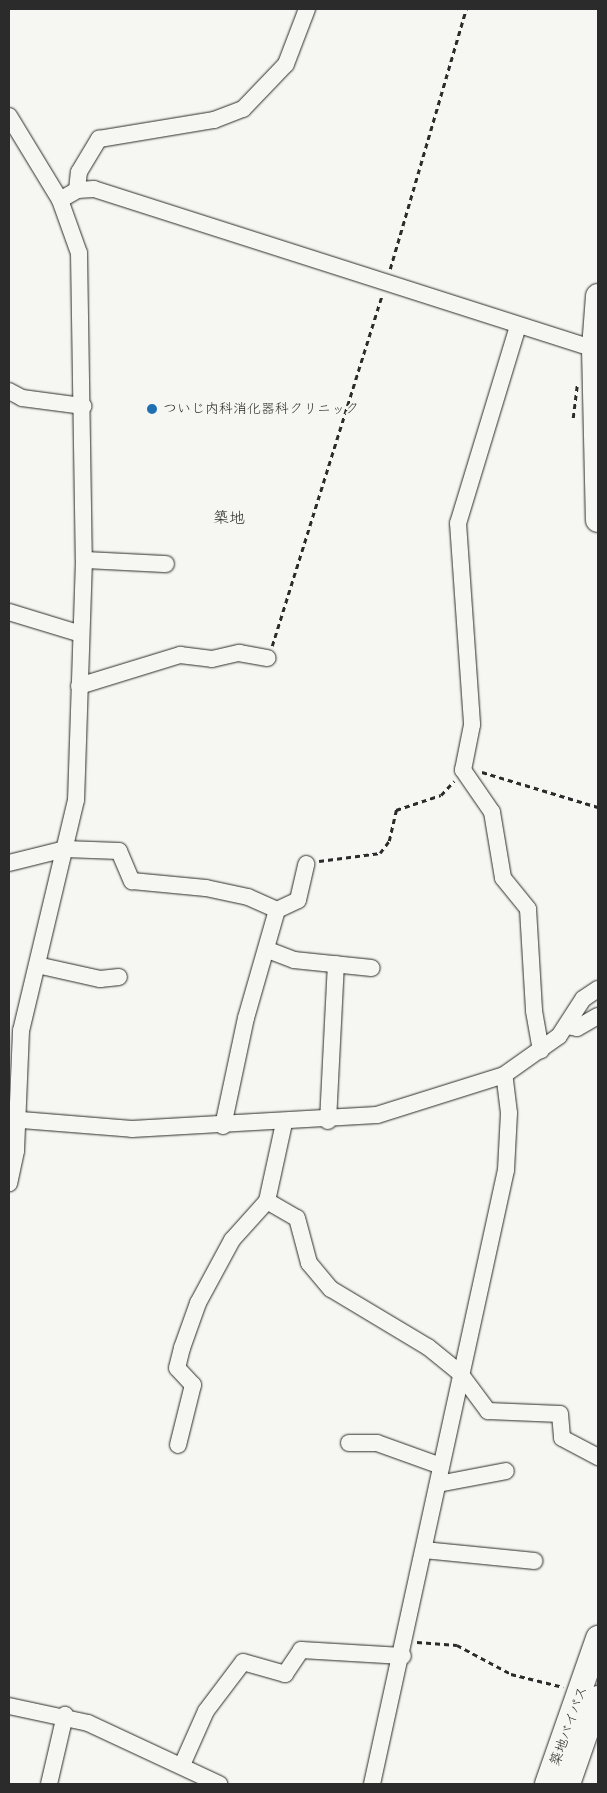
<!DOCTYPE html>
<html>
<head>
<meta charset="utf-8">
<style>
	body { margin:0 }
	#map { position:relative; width:607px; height:1793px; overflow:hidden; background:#f6f6f2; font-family:Sriracha,"Klee One",sans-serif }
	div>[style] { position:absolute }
	.path>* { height:2.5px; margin-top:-1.25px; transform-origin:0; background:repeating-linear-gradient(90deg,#2b2b2b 0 5px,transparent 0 9px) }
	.roads { filter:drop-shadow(0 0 1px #2b2b2b) drop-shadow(0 0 1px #2b2b2b) }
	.minor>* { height:16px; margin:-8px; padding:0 8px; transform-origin:8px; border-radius:8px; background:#f6f6f2 }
	.highway>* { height:24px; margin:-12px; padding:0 12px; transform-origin:12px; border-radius:12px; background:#f6f6f2 }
	.dots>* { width:14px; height:14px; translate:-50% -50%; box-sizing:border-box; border:2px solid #f6f6f2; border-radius:50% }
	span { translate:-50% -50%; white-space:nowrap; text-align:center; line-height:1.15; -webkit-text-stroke:4px #f6f6f2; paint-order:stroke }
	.poi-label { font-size:14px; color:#2b2b2b }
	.left { translate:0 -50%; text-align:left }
	.street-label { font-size:14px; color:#2b2b2b }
	.quarter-label { font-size:16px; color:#2b2b2b }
	.frame { position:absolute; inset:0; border:10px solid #2b2b2b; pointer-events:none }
</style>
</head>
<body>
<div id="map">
	<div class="path">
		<div style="left:390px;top:269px;width:271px;rotate:-73.7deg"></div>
		<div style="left:573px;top:418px;width:34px;rotate:-83deg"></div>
		<div style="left:272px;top:646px;width:367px;rotate:-72.6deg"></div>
		<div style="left:482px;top:772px;width:121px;rotate:16.8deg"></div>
		<div style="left:319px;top:861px;width:62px;rotate:-7.5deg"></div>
		<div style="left:380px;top:853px;width:15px;rotate:-53deg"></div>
		<div style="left:389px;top:841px;width:32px;rotate:-77deg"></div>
		<div style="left:396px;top:810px;width:47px;rotate:-18.4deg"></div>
		<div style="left:441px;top:795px;width:19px;rotate:-47deg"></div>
		<div style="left:417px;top:1642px;width:40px;rotate:4.3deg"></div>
		<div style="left:457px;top:1645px;width:61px;rotate:28.2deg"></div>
		<div style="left:511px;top:1674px;width:54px;rotate:14deg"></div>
	</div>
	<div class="roads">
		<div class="minor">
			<div style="left:9px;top:116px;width:98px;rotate:58.7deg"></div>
			<div style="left:60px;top:200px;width:56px;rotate:70.3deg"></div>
			<div style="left:79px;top:253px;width:307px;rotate:89.1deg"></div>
			<div style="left:84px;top:560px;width:240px;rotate:91.9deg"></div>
			<div style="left:76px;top:800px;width:237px;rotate:103.4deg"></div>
			<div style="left:21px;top:1031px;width:120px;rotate:92.4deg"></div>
			<div style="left:16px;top:1151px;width:33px;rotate:102deg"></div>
			<div style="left:77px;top:190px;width:18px;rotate:-84deg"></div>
			<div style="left:79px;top:172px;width:39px;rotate:-59deg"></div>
			<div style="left:99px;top:139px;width:117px;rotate:-9.4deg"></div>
			<div style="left:214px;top:120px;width:31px;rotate:-21deg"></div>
			<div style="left:243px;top:109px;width:62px;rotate:-46.3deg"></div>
			<div style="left:286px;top:64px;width:59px;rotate:-69.1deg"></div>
			<div style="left:60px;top:200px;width:20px;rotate:-30deg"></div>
			<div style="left:77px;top:190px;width:17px;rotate:-3deg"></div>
			<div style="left:94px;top:189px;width:529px;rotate:17.72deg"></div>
			<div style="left:518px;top:326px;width:206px;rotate:106.9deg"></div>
			<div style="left:458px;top:523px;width:202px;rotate:86deg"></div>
			<div style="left:472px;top:725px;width:46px;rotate:101.3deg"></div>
			<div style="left:463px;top:770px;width:51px;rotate:55.4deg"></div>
			<div style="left:492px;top:812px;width:67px;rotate:80.5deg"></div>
			<div style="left:503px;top:878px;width:40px;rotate:51deg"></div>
			<div style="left:528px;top:909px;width:102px;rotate:86.6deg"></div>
			<div style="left:534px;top:1011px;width:40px;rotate:80deg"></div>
			<div style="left:9px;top:391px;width:15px;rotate:28deg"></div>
			<div style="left:22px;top:398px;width:62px;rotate:7.5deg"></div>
			<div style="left:84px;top:560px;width:82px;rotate:2.8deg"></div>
			<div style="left:9px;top:612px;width:75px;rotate:17deg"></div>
			<div style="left:79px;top:686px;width:106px;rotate:-17.1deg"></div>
			<div style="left:180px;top:655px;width:32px;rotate:7deg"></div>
			<div style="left:212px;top:659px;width:28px;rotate:-13deg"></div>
			<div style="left:239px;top:653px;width:29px;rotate:10deg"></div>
			<div style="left:9px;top:863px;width:58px;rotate:-14deg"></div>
			<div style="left:65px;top:849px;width:54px;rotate:2.1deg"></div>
			<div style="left:119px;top:851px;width:33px;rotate:67deg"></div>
			<div style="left:132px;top:881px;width:74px;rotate:5.4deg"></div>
			<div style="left:206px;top:888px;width:43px;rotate:12.1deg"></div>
			<div style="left:248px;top:897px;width:32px;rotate:24deg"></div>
			<div style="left:268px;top:950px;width:28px;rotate:21deg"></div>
			<div style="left:294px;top:960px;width:78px;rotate:5.9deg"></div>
			<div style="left:37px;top:965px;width:65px;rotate:12.5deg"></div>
			<div style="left:100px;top:979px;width:19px;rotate:-6deg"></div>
			<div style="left:567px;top:1026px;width:10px;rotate:11deg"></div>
			<div style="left:577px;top:1028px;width:24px;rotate:-30deg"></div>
			<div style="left:9px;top:1119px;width:123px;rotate:4.6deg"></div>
			<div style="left:132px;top:1129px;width:245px;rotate:-3.3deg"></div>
			<div style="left:377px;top:1115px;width:133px;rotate:-17.5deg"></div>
			<div style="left:504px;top:1075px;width:67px;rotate:-35.3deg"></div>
			<div style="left:559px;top:1036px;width:44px;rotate:-57deg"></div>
			<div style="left:583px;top:999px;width:18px;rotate:-34deg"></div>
			<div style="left:328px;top:1121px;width:157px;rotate:-87.1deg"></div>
			<div style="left:223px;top:1126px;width:110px;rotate:-78deg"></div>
			<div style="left:246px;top:1018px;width:112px;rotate:-74deg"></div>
			<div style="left:277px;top:910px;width:23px;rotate:-25deg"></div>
			<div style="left:298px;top:900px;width:37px;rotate:-77deg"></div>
			<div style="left:267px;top:1201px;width:34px;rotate:30deg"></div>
			<div style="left:297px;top:1218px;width:47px;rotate:75.1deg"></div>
			<div style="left:309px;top:1263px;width:34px;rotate:50deg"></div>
			<div style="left:331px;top:1289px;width:113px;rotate:30.9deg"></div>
			<div style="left:428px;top:1347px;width:40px;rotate:39deg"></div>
			<div style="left:459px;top:1372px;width:49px;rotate:53.4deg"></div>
			<div style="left:488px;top:1411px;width:72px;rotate:2.4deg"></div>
			<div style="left:560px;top:1414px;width:24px;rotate:85deg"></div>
			<div style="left:562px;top:1438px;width:41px;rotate:27.8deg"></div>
			<div style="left:349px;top:1443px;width:28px"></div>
			<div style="left:377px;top:1443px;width:68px;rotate:19.8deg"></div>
			<div style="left:178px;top:1445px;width:62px;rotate:-76deg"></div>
			<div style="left:193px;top:1385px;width:23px;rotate:-133deg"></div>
			<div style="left:177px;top:1368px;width:21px;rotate:-76deg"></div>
			<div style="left:182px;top:1348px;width:48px;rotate:-70.4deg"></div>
			<div style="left:198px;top:1303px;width:72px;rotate:-61.6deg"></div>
			<div style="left:232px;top:1240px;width:52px;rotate:-48.1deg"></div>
			<div style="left:267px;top:1201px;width:80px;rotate:-77.7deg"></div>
			<div style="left:438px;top:1484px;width:69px;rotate:-10.8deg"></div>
			<div style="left:424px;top:1550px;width:111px;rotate:5.7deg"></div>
			<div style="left:9px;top:1706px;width:81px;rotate:12.1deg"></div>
			<div style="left:88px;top:1723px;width:145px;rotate:25deg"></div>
			<div style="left:182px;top:1765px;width:59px;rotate:-66deg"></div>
			<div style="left:206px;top:1711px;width:61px;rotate:-52.9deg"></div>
			<div style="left:243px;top:1662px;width:44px;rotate:15.9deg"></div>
			<div style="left:285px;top:1674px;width:29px;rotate:-56deg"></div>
			<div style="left:301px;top:1650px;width:102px;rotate:3.4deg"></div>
			<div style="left:49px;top:1784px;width:71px;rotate:-76.9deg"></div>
			<div style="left:372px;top:1784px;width:628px;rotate:-77.69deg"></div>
			<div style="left:506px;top:1170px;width:57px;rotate:-87deg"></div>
			<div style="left:509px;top:1113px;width:38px;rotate:-97deg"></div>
		</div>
		<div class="highway">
			<div style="left:598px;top:296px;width:52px;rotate:94.4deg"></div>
			<div style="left:594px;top:348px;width:172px;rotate:88.7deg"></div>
			<div style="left:547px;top:1784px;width:155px;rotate:-70.7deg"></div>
			<div style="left:568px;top:1784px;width:91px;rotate:-70.8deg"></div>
		</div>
	</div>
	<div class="dots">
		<div style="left:152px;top:409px;background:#1f6fb2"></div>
	</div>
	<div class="poi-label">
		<span class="left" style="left:163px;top:409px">ついじ内科消化器科クリニック</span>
	</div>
	<div class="street-label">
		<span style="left:569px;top:1726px;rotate:-70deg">築地バイパス</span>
	</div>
	<div class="quarter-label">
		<span style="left:229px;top:518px">築地</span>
	</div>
	<div class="frame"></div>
</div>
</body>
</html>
